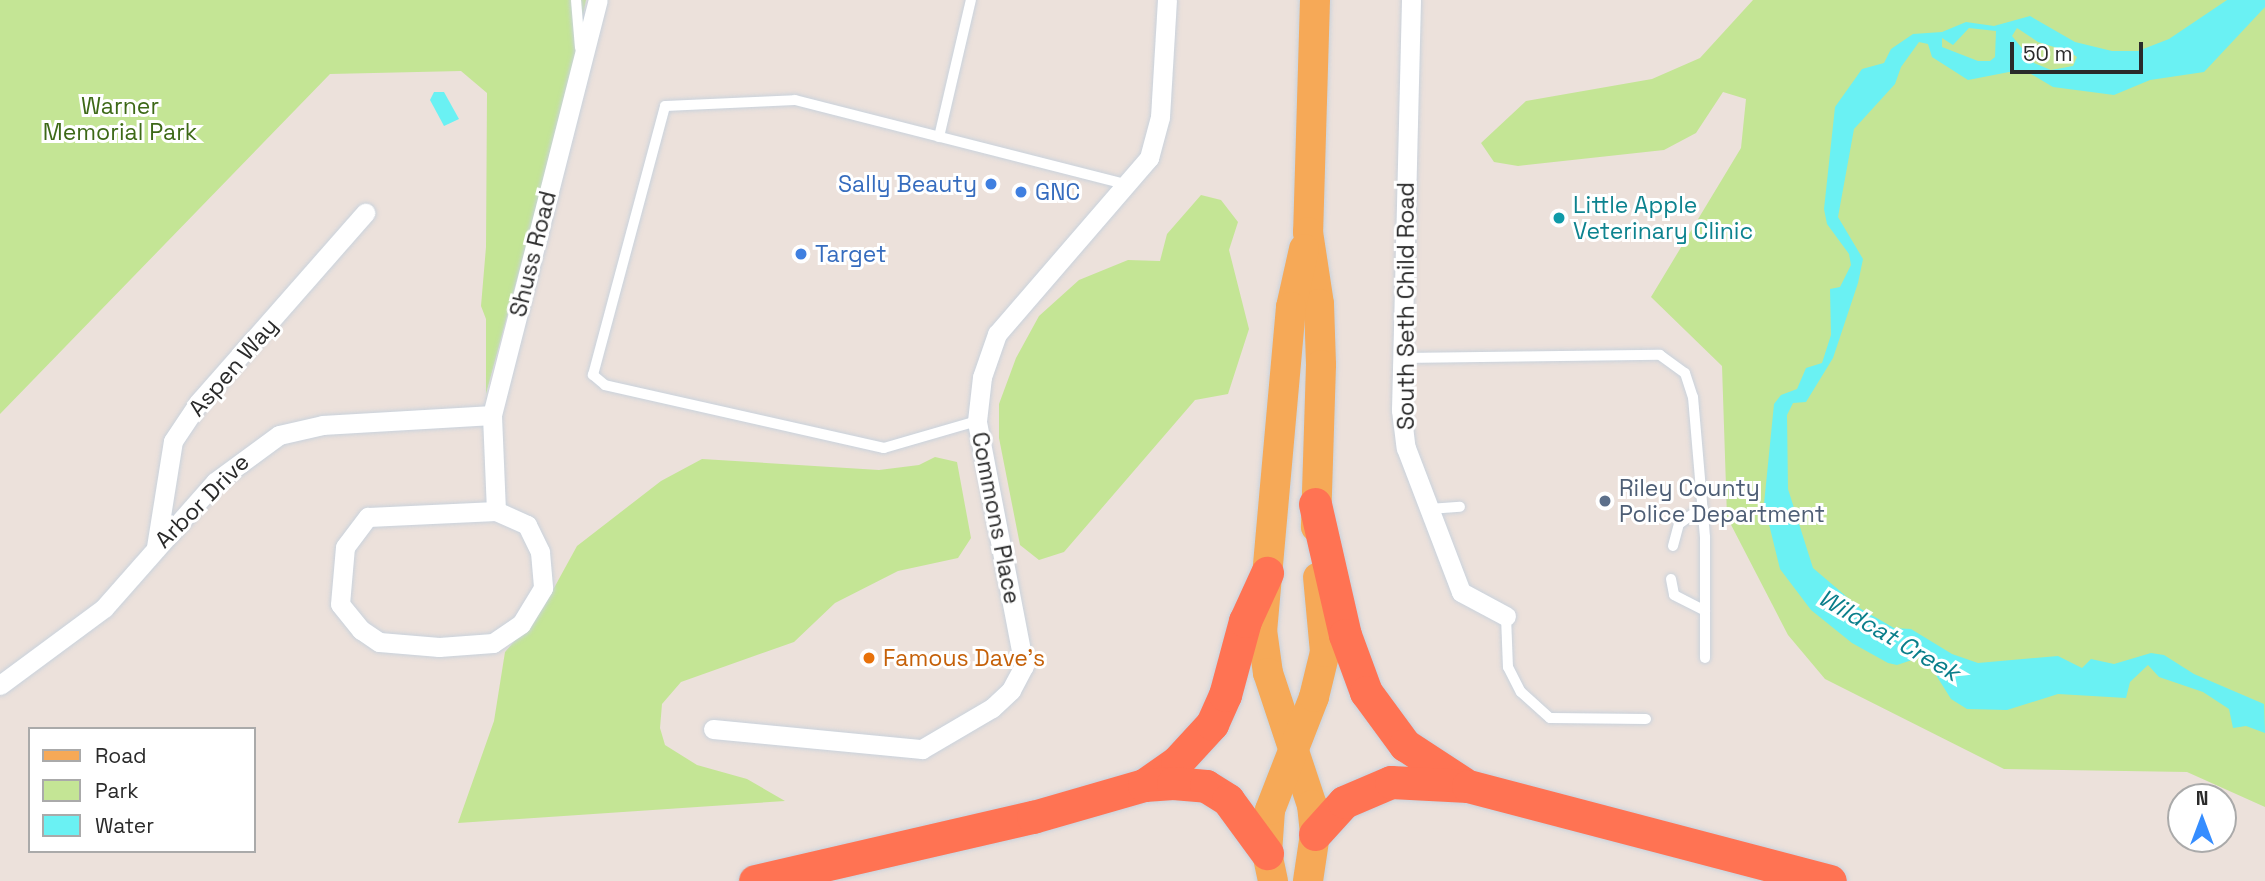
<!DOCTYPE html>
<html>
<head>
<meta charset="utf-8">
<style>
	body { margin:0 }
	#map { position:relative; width:2265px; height:881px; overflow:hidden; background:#ece1db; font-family:"Space Grotesk",sans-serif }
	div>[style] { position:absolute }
	.green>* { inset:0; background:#c4e595 }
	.water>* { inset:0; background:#6af1f3 }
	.roads { filter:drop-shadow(0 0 2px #c9d2dc) drop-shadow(0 0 2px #c9d2dc) }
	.lane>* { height:10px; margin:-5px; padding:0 5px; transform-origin:5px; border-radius:5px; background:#fff }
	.street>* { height:19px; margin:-9.5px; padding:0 9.5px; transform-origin:9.5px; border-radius:9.5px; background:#fff }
	.primary>* { height:30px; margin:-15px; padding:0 15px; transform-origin:15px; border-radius:15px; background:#f6a957 }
	.highway>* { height:33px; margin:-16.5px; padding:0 16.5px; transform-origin:16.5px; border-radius:16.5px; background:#ff7353 }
	.dots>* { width:19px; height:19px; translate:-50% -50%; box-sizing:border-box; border:4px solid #fff; border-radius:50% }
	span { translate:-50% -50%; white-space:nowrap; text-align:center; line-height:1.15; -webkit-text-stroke:6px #fff; paint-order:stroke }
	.park-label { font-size:23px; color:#3d6917 }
	.shop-label { font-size:23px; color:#366cbe }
	.right { translate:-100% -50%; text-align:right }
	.left { translate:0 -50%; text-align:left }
	.culture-label { font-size:23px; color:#0d838f }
	.street-label { font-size:23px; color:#2a2a2a }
	.service-label { font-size:23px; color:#4e5e75 }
	.food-label { font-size:23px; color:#c56008 }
	.water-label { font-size:24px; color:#097e8a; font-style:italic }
	.legend { position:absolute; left:28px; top:727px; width:228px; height:126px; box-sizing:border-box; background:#fff; border:2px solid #aaa; margin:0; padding:9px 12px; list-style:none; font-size:21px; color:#2a2a2a }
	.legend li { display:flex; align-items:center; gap:14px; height:35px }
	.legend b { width:35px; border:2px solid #aaa }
	.north { position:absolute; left:2167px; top:783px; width:70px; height:70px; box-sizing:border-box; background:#fff; border:2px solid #aaa; border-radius:50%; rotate:0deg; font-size:19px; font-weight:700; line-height:28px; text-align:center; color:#2a2a2a }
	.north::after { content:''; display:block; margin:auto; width:24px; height:32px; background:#358dff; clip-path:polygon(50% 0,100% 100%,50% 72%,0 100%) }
	.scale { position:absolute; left:2010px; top:42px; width:133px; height:32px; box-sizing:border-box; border:4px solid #2a2a2a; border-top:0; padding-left:9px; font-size:21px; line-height:24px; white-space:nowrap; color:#2a2a2a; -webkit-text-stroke:5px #fff; paint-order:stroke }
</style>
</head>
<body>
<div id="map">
	<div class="green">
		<div style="clip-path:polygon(0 0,586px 0,571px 79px,486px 394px,486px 319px,481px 306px,486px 247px,487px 93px,461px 71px,330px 74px,0 414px)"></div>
		<div style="clip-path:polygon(1753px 0,2265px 0,2265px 807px,2187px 772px,2004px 769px,1825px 679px,1788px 635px,1727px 517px,1722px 366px,1651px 297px,1741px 148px,1746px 99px,1723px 92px,1696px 133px,1664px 150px,1518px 166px,1494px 162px,1481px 143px,1526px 101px,1652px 79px,1700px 58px)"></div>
		<div style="clip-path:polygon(1201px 195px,1221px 200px,1238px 222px,1229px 250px,1249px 329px,1228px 394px,1195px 400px,1064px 552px,1039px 560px,1020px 545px,999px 438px,999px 404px,1016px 358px,1039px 316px,1079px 280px,1128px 260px,1160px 261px,1167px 234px)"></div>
		<div style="clip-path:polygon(935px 457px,957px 462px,971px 538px,958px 558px,898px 571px,835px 603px,794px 642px,681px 682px,662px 704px,660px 728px,665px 745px,697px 765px,747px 779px,785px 801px,458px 823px,494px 721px,505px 652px,543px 608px,577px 546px,661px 481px,702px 459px,879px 470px,919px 465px)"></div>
	</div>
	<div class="water">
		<div style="clip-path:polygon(evenodd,2227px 0,2265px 0,2265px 7px,2204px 72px,2150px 80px,2114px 95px,2053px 87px,2031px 74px,2009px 72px,1968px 80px,1932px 57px,1928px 44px,1919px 42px,1901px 67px,1895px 84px,1854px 129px,1838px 217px,1863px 259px,1858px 283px,1833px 358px,1806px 402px,1793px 403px,1787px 415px,1788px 489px,1813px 568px,1861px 609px,1894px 628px,1911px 629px,1952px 654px,1978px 663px,2058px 656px,2082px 668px,2091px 659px,2114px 664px,2151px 653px,2164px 655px,2194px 674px,2264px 704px,2265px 733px,2246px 726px,2233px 728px,2229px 709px,2203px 692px,2159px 677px,2148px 665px,2130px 682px,2126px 698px,2058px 694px,2007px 710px,1967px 709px,1951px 699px,1924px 656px,1897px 665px,1888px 663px,1852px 643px,1811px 610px,1780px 569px,1764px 504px,1774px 404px,1781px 395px,1797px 389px,1806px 368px,1822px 363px,1831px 335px,1830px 289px,1840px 287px,1851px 265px,1849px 254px,1827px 224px,1824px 209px,1835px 107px,1862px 69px,1884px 63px,1891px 49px,1913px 34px,1942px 32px,1966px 22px,1994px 26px,2030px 16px,2075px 42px,2112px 51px,2138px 51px,2169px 39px,2227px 0,1969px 28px,1996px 31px,1995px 57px,1990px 61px,1978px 61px,1942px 47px,1942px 38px,1953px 45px,1969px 28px,2227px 0,2017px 28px,2038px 42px,2070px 52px,2077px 57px,2073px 66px,2051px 70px,2034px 63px,2012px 36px,2017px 28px)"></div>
		<div style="clip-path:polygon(434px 92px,444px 92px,459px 119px,444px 126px,430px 100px)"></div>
	</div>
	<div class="roads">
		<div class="lane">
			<div style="left:576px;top:0;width:48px;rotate:85.2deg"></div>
			<div style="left:939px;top:137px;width:141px;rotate:-76.9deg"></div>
			<div style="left:1402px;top:358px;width:258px;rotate:-0.7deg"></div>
			<div style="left:1660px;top:355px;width:31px;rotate:36deg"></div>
			<div style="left:1685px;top:373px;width:25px;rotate:72deg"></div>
			<div style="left:1693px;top:397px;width:141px;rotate:85.1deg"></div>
			<div style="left:1705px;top:537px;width:121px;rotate:90deg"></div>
			<div style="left:977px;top:421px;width:97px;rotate:163.8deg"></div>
			<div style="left:884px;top:448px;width:286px;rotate:-167.3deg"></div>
			<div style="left:605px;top:385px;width:16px;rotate:-140deg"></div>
			<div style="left:593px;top:375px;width:278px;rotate:-75deg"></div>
			<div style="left:665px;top:106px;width:130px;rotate:-2.6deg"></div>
			<div style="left:795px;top:100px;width:344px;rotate:14.3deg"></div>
			<div style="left:1429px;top:509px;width:31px;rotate:-4deg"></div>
			<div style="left:1673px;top:546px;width:23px;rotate:-75deg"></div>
			<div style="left:1679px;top:524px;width:29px;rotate:-36deg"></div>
			<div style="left:1671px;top:579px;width:16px;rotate:79deg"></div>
			<div style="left:1674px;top:595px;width:35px;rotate:27deg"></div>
			<div style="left:1506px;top:616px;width:51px;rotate:87.8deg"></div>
			<div style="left:1508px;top:667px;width:28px;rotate:63deg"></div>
			<div style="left:1521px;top:692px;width:39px;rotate:42deg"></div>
			<div style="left:1550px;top:718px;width:96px;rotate:0.6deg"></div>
		</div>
		<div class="street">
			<div style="left:1411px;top:0;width:410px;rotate:91.4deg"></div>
			<div style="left:1401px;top:410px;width:38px;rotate:83deg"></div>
			<div style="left:1406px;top:448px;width:154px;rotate:69.1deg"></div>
			<div style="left:1461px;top:592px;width:51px;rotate:28.1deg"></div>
			<div style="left:496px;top:511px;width:34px;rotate:24deg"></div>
			<div style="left:527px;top:525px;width:30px;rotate:64deg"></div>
			<div style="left:540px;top:552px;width:36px;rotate:85deg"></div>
			<div style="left:543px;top:588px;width:42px;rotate:121.4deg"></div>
			<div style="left:521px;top:624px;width:34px;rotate:146deg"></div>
			<div style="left:493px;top:643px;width:54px;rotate:175.8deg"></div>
			<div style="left:439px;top:647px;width:60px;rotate:-175.2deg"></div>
			<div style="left:379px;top:642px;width:22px;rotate:-146deg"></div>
			<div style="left:361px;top:630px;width:33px;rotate:-129deg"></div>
			<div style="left:340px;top:604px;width:57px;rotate:-85deg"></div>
			<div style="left:345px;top:547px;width:38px;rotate:-53deg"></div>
			<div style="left:368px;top:517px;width:128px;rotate:-2.7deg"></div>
			<div style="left:496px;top:511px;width:96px;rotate:-92.4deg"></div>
			<div style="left:492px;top:415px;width:428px;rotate:-75.7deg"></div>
			<div style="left:156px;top:547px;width:107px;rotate:-80.9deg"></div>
			<div style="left:173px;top:441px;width:47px;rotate:-56.3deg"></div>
			<div style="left:199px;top:402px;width:252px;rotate:-48.7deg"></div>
			<div style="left:0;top:685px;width:129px;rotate:-36.5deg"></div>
			<div style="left:104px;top:608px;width:168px;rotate:-48.6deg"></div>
			<div style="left:215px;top:482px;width:79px;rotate:-36.3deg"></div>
			<div style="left:279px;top:435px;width:45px;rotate:-12.8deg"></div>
			<div style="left:323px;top:425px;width:169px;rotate:-3.4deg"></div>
			<div style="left:713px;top:729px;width:210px;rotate:5.5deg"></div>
			<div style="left:922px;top:749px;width:81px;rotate:-30.4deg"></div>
			<div style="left:992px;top:708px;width:26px;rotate:-43deg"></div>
			<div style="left:1011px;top:690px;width:27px;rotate:-62deg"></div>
			<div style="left:1024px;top:666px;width:249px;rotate:-100.9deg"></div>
			<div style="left:977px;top:421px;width:44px;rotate:-83.5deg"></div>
			<div style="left:982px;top:377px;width:46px;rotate:-70.8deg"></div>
			<div style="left:997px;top:334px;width:233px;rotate:-49.2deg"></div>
			<div style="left:1149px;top:158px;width:42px;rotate:-75deg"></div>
			<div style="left:1160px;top:117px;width:117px;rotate:-86.6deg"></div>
		</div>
		<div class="primary">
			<div style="left:1315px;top:0;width:232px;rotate:91.7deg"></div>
			<div style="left:1308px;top:232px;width:73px;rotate:81.3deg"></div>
			<div style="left:1319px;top:304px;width:61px;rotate:88.1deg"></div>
			<div style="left:1321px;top:365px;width:162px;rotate:91.8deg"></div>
			<div style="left:1304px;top:249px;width:59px;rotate:102.6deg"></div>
			<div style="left:1291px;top:307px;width:324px;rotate:95.1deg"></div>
			<div style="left:1262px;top:630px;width:43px;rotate:82.1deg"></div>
			<div style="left:1268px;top:673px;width:139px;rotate:71.6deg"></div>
			<div style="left:1312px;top:805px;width:29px;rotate:84deg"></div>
			<div style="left:1315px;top:834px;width:48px;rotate:98.5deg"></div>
			<div style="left:1273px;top:881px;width:29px;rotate:-102deg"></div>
			<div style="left:1267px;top:853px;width:43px;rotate:-86deg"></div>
			<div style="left:1270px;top:810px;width:121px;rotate:-68.7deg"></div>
			<div style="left:1314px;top:697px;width:46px;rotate:-76.3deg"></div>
			<div style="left:1325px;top:652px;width:75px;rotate:-95.3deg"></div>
		</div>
		<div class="highway">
			<div style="left:1315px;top:504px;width:134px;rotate:77.1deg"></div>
			<div style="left:1345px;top:635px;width:61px;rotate:69.8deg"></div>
			<div style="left:1366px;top:692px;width:66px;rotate:53.7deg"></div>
			<div style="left:1405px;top:745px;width:69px;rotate:33.2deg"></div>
			<div style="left:1144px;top:785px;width:40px;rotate:-34.9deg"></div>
			<div style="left:1177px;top:762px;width:52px;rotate:-47.4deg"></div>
			<div style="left:1212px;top:724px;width:32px;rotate:-66deg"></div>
			<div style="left:1225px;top:695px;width:77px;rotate:-74.9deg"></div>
			<div style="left:1245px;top:621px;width:53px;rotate:-65.4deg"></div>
			<div style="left:1315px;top:834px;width:43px;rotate:-47.8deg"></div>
			<div style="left:1344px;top:802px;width:51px;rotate:-23.1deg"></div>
			<div style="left:1391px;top:782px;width:77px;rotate:3deg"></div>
			<div style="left:1468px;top:786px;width:374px;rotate:14.7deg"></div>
			<div style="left:755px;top:881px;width:285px;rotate:-13deg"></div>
			<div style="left:1033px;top:817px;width:116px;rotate:-16.1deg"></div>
			<div style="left:1144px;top:785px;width:29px;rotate:-4deg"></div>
			<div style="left:1173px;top:783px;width:33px;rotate:5deg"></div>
			<div style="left:1206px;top:786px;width:26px;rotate:32deg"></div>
			<div style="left:1228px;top:800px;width:66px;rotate:53.7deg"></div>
		</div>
	</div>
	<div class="dots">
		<div style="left:991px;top:184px;background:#3f7fe0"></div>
		<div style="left:1021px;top:192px;background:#3f7fe0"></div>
		<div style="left:1559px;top:218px;background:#0f9aa8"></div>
		<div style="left:801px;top:254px;background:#3f7fe0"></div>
		<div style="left:1605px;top:501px;background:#5c6f8a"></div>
		<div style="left:869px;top:658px;background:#e8710a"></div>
	</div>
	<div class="park-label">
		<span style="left:120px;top:119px">Warner<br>Memorial Park</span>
	</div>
	<div class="shop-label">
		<span class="right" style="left:977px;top:184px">Sally Beauty</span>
		<span class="left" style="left:1035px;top:192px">GNC</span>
		<span class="left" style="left:815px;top:254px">Target</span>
	</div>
	<div class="culture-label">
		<span class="left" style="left:1573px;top:218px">Little Apple<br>Veterinary Clinic</span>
	</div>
	<div class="street-label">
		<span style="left:533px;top:254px;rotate:-76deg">Shuss Road</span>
		<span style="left:1406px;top:306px;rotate:-90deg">South Seth Child Road</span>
		<span style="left:233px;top:367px;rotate:-49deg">Aspen Way</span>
		<span style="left:202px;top:501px;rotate:-45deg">Arbor Drive</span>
		<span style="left:996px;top:518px;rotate:79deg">Commons Place</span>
	</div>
	<div class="service-label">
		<span class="left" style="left:1619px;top:501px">Riley County<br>Police Department</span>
	</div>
	<div class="food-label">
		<span class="left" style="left:883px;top:658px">Famous Dave's</span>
	</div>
	<div class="water-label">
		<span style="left:1889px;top:635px;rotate:30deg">Wildcat Creek</span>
	</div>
	<ul class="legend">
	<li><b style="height:9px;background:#f6a957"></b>Road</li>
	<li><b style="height:19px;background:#c4e595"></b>Park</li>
	<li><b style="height:19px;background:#6af1f3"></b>Water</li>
	</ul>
	<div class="north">N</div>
	<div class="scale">50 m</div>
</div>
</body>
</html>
